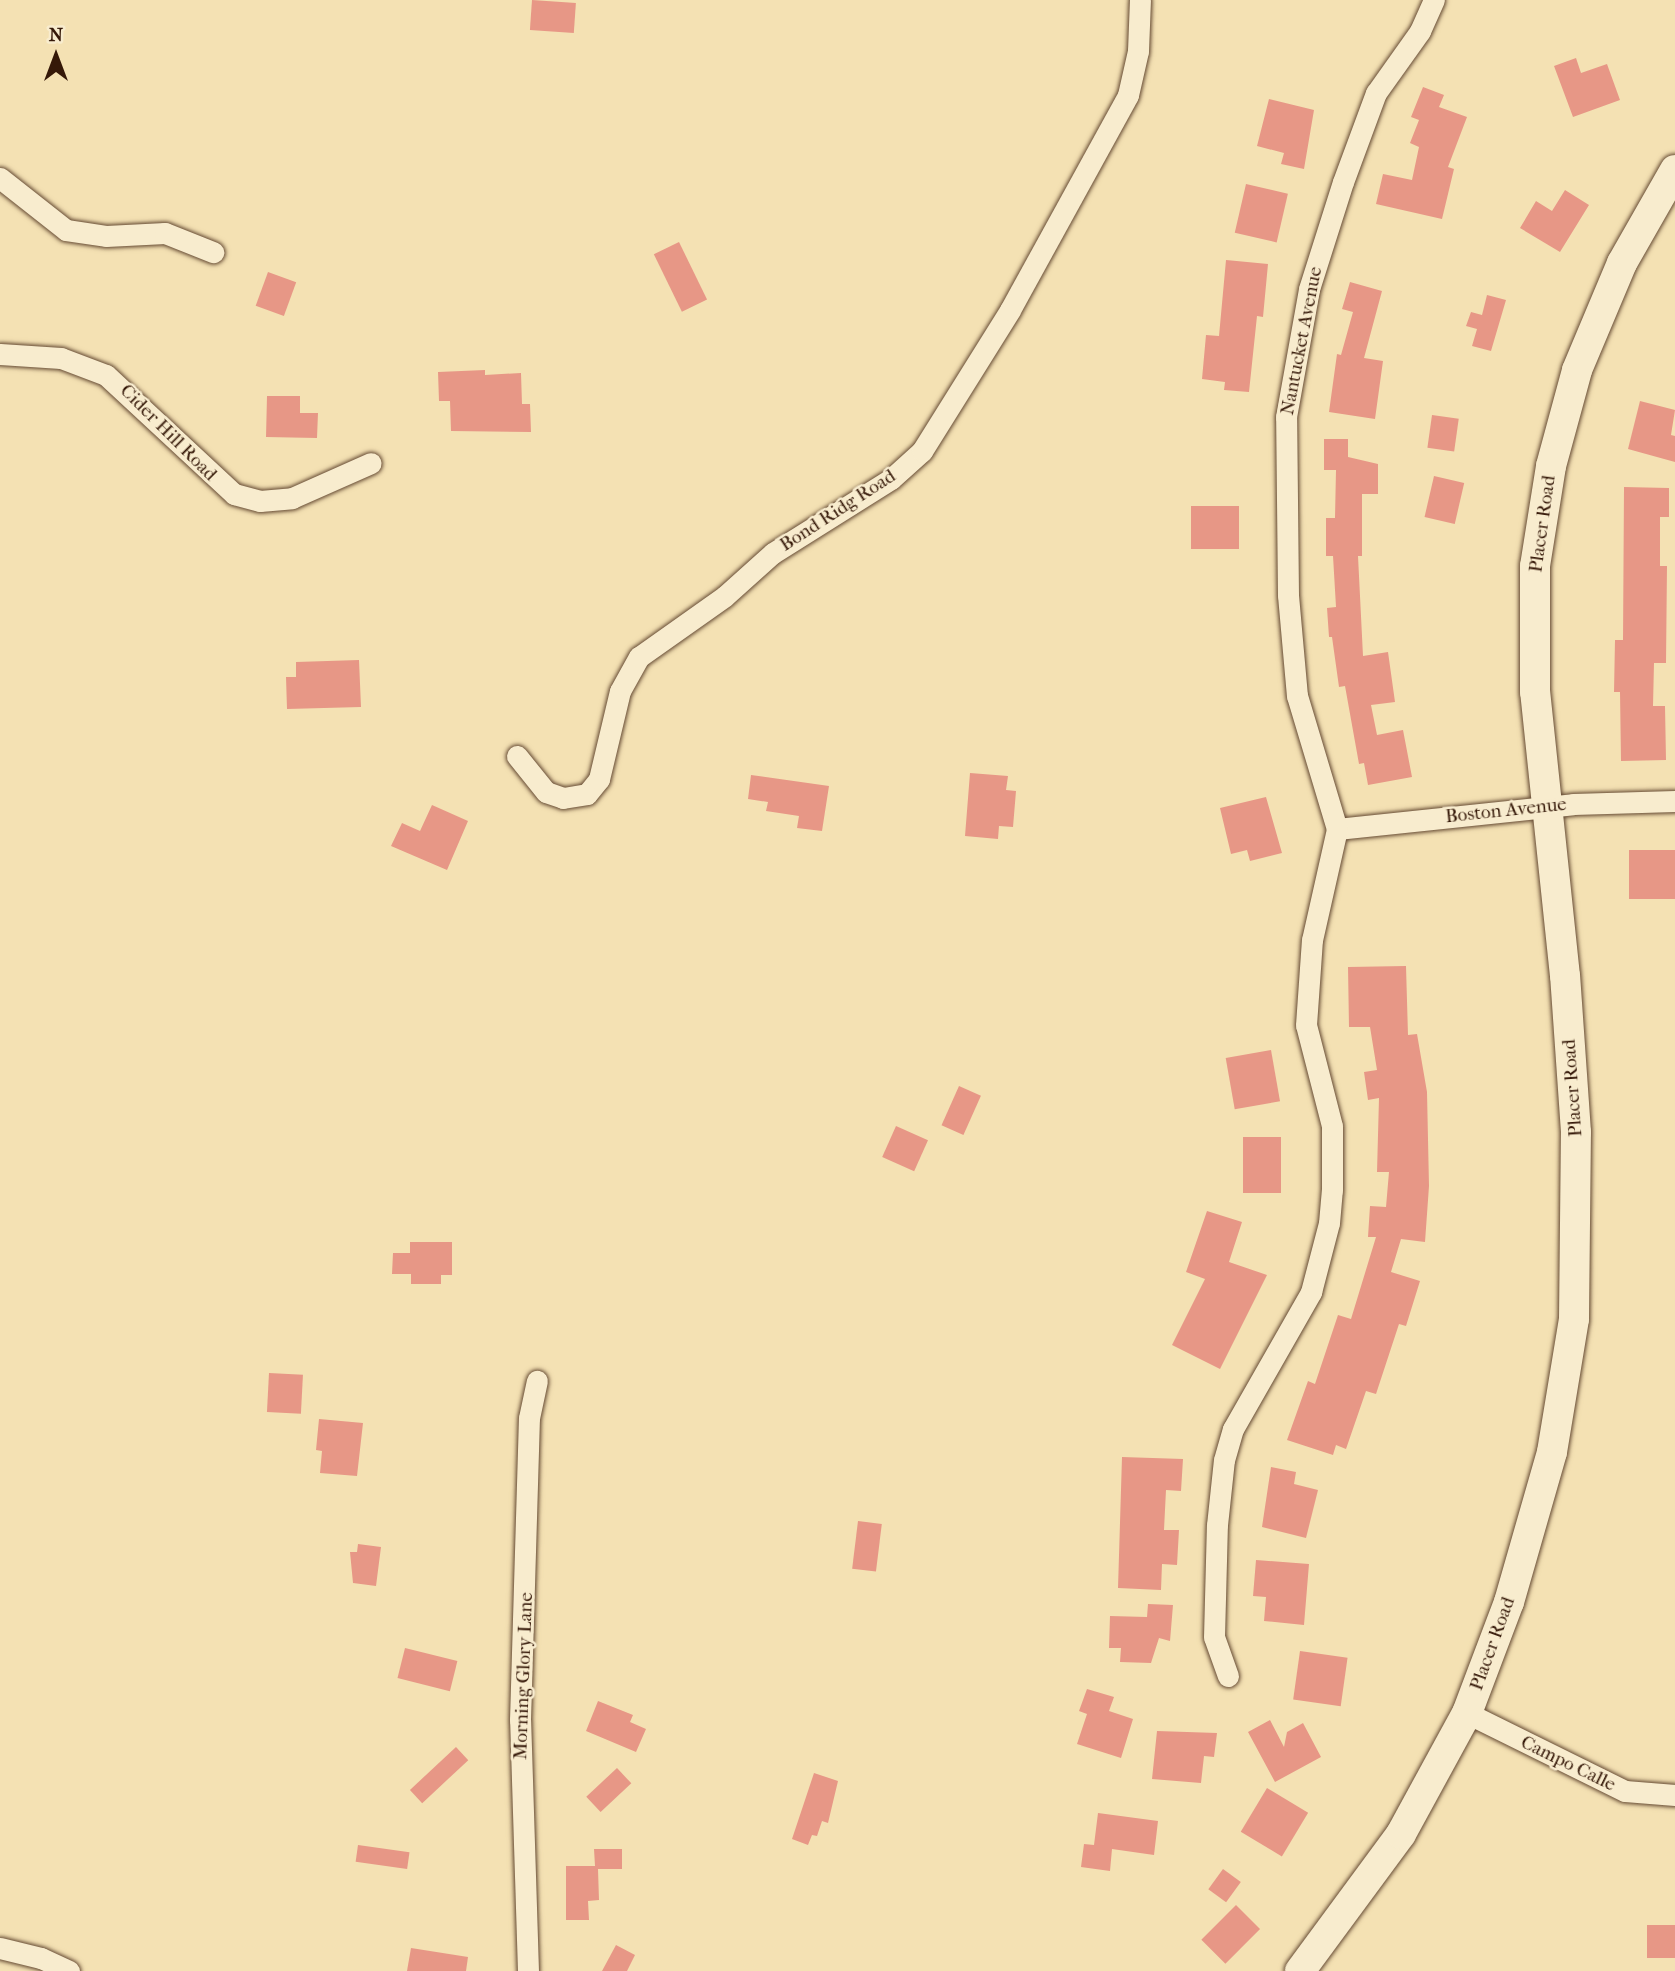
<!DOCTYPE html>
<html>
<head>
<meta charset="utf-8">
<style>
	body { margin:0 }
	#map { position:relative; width:1675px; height:1971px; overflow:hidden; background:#f4e1b3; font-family:"IM FELL French Canon",serif }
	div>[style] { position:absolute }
	.building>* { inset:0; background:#e79786; transform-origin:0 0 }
	.roads { filter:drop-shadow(0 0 2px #654a33) drop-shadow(0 0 2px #654a33) }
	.minor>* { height:21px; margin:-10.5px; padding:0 10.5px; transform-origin:10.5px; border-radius:10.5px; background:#f8ecce }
	.secondary>* { height:30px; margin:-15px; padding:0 15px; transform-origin:15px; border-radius:15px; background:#f8ecce }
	span { translate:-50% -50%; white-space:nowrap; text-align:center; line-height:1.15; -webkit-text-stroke:5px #f8ecce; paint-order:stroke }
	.street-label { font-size:19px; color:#351808 }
	.north { position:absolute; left:21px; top:21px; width:70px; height:70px; -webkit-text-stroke:5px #f8ecce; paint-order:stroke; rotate:0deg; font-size:19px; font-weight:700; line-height:28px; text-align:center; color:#351808 }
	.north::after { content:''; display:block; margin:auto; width:24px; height:32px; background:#351808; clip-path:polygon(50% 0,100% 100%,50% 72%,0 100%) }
</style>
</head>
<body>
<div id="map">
	<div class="building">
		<div style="left:532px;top:0;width:44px;height:30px;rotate:4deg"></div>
		<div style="clip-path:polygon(1576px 58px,1581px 73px,1607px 64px,1620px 100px,1573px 117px,1554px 66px)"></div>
		<div style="clip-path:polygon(1423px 87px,1444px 95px,1439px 107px,1467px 117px,1448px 167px,1454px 169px,1442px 219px,1376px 204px,1383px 174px,1412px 180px,1419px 147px,1410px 143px,1419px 120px,1411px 117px)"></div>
		<div style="clip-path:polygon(1269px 99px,1314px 110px,1304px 169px,1281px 164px,1284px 153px,1257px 146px)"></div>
		<div style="left:1246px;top:184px;width:43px;height:50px;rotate:13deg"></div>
		<div style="clip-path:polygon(1565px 190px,1589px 205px,1560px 252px,1520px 228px,1536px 201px,1552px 211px)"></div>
		<div style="left:679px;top:242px;width:64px;height:28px;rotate:64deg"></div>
		<div style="clip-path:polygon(1226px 260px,1268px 264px,1263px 317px,1257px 316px,1249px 392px,1224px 390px,1225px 382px,1202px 379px,1206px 335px,1219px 336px)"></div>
		<div style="left:268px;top:272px;width:30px;height:36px;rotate:20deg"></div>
		<div style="clip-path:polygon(1350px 282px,1382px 291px,1364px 358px,1383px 361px,1375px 419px,1329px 412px,1337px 354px,1341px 355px,1353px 312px,1342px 309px)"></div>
		<div style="clip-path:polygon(1487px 295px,1506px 300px,1491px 351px,1472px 346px,1477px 329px,1466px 326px,1471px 312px,1482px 315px)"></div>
		<div style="clip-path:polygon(485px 370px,485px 375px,521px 373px,522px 404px,530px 404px,531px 432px,451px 431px,450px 401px,439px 401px,438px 372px)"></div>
		<div style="clip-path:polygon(267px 396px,300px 396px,300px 413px,318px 413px,317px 438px,266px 437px)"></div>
		<div style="clip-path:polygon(1640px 401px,1675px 410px,1671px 435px,1675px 436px,1675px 462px,1628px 449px)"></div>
		<div style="left:1432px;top:415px;width:27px;height:33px;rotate:8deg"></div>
		<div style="clip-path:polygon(1324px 439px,1348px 439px,1348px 457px,1378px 464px,1378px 494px,1362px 494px,1362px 556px,1358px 556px,1363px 656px,1388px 652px,1395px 702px,1371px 705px,1377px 735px,1403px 730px,1412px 777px,1368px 785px,1364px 763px,1359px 764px,1345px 686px,1339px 687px,1332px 637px,1329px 637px,1327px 608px,1336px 607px,1333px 556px,1326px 556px,1326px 518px,1335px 518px,1336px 470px,1324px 470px)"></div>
		<div style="left:1434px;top:476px;width:31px;height:42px;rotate:13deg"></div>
		<div style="clip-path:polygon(1624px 487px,1669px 488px,1669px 517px,1660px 517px,1660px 566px,1667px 566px,1666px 663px,1654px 663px,1653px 706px,1665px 706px,1666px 760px,1621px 761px,1620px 692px,1614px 692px,1615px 640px,1623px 640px)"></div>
		<div style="left:1191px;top:506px;width:48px;height:43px"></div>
		<div style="clip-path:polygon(359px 660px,361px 707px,287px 709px,286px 677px,296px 677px,296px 662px)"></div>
		<div style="clip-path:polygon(970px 773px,1008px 776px,1006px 790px,1016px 791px,1013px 827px,999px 826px,998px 839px,965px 836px)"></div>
		<div style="clip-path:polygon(751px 775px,829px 786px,822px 831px,797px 828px,799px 816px,766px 811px,768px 802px,748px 799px)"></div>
		<div style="clip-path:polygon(1266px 797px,1282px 853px,1250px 861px,1247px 850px,1231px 854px,1220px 808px)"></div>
		<div style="clip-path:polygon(432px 805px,468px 821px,447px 870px,391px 846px,402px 823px,420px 831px)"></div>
		<div style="left:1629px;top:850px;width:46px;height:49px"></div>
		<div style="clip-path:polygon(1406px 966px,1408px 1035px,1417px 1034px,1427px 1092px,1429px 1186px,1425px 1242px,1401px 1239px,1391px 1272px,1420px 1281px,1406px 1326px,1399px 1324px,1376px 1394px,1366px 1391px,1346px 1449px,1336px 1445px,1333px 1455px,1287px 1440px,1308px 1381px,1315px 1384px,1338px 1315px,1351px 1319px,1376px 1237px,1368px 1237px,1370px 1206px,1386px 1207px,1389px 1172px,1377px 1172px,1379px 1098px,1368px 1100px,1364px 1072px,1377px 1070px,1370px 1027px,1349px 1027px,1348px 967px)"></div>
		<div style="left:1271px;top:1050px;width:52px;height:46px;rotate:80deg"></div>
		<div style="left:959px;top:1086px;width:24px;height:43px;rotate:24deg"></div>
		<div style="left:896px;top:1126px;width:35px;height:34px;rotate:24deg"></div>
		<div style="left:1243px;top:1137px;width:38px;height:56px"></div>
		<div style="clip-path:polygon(1207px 1211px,1242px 1222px,1229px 1262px,1267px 1275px,1220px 1369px,1172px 1345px,1205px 1279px,1186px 1272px)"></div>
		<div style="clip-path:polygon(410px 1242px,452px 1242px,452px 1275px,441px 1275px,441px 1284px,411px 1284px,411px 1274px,392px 1274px,393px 1253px,410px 1253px)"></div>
		<div style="left:269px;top:1373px;width:34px;height:39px;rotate:3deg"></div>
		<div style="clip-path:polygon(319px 1419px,363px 1423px,357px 1476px,320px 1473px,322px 1451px,316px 1450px)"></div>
		<div style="clip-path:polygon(1122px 1457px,1183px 1459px,1181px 1491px,1166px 1490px,1164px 1530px,1179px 1530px,1177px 1565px,1162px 1564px,1161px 1590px,1118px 1588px)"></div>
		<div style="clip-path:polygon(1271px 1467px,1296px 1472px,1294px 1484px,1318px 1490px,1306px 1538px,1262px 1527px)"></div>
		<div style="left:858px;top:1521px;width:24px;height:48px;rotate:7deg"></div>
		<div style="clip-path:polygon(358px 1544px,381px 1547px,376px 1586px,353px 1583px,350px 1552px,357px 1552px)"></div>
		<div style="clip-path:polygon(1256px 1560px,1309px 1564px,1304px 1625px,1264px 1621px,1266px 1597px,1253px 1596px)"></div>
		<div style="clip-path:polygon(1148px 1604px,1173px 1605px,1170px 1641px,1159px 1638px,1151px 1663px,1120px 1662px,1121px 1648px,1109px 1648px,1110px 1616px,1147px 1617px)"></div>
		<div style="left:405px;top:1648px;width:54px;height:31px;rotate:14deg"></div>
		<div style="left:1300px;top:1651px;width:48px;height:49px;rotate:8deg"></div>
		<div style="clip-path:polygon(1087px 1689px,1114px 1697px,1109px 1711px,1133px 1719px,1121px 1758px,1077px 1744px,1087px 1714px,1079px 1711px)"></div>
		<div style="clip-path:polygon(598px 1701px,633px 1715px,630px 1722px,646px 1729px,636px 1752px,586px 1731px)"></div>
		<div style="clip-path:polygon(1270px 1720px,1284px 1747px,1287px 1732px,1303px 1723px,1321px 1757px,1275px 1782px,1248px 1732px)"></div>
		<div style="clip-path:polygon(1157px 1731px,1217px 1733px,1214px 1757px,1204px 1756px,1201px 1783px,1152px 1779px)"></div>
		<div style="left:456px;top:1747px;width:18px;height:63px;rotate:47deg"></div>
		<div style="left:617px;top:1768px;width:21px;height:42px;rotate:47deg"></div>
		<div style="clip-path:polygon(814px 1773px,838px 1781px,828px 1823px,822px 1821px,817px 1836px,812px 1835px,808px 1845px,792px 1839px)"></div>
		<div style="left:1267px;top:1788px;width:48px;height:51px;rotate:31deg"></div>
		<div style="clip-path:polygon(1098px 1813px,1158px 1821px,1154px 1855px,1112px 1849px,1110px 1871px,1081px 1867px,1084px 1844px,1094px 1845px)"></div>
		<div style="left:358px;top:1845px;width:52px;height:17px;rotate:8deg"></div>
		<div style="clip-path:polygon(594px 1849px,622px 1849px,622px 1869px,598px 1869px,599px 1900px,588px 1901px,589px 1920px,566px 1920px,566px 1866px,595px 1866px)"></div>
		<div style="left:1223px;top:1869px;width:22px;height:25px;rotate:36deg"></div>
		<div style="left:1236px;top:1905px;width:34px;height:49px;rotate:45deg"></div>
		<div style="left:1647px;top:1925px;width:28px;height:33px"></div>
		<div style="clip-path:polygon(616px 1945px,635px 1955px,627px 1971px,602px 1971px)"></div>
		<div style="clip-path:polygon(411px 1948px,468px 1957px,466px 1971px,407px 1971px)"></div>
	</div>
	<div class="roads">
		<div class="minor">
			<div style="left:0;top:178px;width:84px;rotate:38.2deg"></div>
			<div style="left:66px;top:230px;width:40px;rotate:8.5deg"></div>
			<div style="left:106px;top:236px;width:59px;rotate:-2.9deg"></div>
			<div style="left:165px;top:233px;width:52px;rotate:21.6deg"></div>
			<div style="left:0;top:354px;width:61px;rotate:3.8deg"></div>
			<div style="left:61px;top:358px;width:48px;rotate:20.7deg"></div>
			<div style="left:106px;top:375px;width:175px;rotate:42.9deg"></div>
			<div style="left:234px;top:494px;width:27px;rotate:15deg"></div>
			<div style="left:260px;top:501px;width:32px;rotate:-5deg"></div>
			<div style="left:292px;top:498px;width:86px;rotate:-23.9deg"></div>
			<div style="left:517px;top:756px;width:46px;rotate:51.1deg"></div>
			<div style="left:546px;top:792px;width:18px;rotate:19deg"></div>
			<div style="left:563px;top:798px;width:24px;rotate:-9deg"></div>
			<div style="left:587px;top:794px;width:19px;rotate:-51deg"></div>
			<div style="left:599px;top:779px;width:90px;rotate:-76.6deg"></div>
			<div style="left:620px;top:691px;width:39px;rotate:-61deg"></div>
			<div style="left:639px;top:657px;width:105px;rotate:-35.3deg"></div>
			<div style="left:725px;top:596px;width:64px;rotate:-41.9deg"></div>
			<div style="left:773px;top:553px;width:139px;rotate:-32.1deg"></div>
			<div style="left:891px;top:479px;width:42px;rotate:-42.1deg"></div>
			<div style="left:922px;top:451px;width:166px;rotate:-58deg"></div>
			<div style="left:1010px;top:310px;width:245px;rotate:-61.2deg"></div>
			<div style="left:1128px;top:95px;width:45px;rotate:-77.2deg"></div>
			<div style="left:1138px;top:51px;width:51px;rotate:-87.8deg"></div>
			<div style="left:1337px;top:829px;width:237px;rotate:-6deg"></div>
			<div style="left:1573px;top:804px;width:102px;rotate:-1.7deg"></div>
			<div style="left:1228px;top:1676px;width:41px;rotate:-109.7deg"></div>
			<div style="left:1214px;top:1637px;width:112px;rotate:-88.5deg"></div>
			<div style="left:1217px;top:1525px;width:65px;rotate:-83.9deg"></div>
			<div style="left:1224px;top:1460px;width:32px;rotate:-74deg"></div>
			<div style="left:1233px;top:1429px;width:158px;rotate:-60.3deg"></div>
			<div style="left:1311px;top:1292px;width:71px;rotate:-75.4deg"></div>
			<div style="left:1329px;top:1223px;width:33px;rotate:-85deg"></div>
			<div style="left:1332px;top:1190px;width:64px;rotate:-90deg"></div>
			<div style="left:1332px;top:1126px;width:104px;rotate:-104.4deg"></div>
			<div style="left:1306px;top:1025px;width:85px;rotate:-86deg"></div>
			<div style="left:1312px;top:940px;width:114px;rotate:-77.3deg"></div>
			<div style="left:1337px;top:829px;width:139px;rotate:-106.7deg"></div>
			<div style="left:1297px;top:696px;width:101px;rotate:-95.1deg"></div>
			<div style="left:1288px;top:595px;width:178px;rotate:-90.6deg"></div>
			<div style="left:1286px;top:417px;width:130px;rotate:-79.8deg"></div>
			<div style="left:1309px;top:289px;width:112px;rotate:-72.4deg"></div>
			<div style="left:1343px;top:182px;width:95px;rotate:-69.7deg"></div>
			<div style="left:1376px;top:93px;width:76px;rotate:-54.6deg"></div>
			<div style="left:1420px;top:31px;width:34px;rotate:-66deg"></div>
			<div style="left:1467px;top:1713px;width:176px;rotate:26.3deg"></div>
			<div style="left:1625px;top:1791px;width:50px;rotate:4.6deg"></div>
			<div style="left:0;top:1948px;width:42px;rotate:13.7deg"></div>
			<div style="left:41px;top:1958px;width:31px;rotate:25deg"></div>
			<div style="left:528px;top:1971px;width:251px;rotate:-91.8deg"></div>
			<div style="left:520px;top:1720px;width:302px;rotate:-88.3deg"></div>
			<div style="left:529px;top:1418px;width:38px;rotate:-78deg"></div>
		</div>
		<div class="secondary">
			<div style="left:1300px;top:1971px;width:170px;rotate:-53.6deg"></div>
			<div style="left:1401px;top:1834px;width:138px;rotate:-61.4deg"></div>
			<div style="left:1467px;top:1713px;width:119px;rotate:-69.3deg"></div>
			<div style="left:1509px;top:1602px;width:156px;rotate:-74deg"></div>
			<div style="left:1552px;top:1452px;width:135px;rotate:-80.6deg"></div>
			<div style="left:1574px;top:1319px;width:187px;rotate:-89.4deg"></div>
			<div style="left:1576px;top:1132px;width:156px;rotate:-94deg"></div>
			<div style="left:1565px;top:976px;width:286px;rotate:-96deg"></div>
			<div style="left:1535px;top:692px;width:126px;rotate:-90deg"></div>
			<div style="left:1535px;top:566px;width:101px;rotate:-80.9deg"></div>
			<div style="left:1551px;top:466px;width:99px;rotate:-74.8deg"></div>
			<div style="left:1577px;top:370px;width:116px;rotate:-67.2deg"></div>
			<div style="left:1622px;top:263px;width:107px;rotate:-60.3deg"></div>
		</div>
	</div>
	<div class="street-label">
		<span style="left:1302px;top:341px;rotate:-79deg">Nantucket Avenue</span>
		<span style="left:168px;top:433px;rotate:45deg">Cider Hill Road</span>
		<span style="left:838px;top:511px;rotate:-33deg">Bond Ridg Road</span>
		<span style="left:1543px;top:524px;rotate:-82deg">Placer Road</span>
		<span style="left:1506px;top:811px;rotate:-6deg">Boston Avenue</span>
		<span style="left:1573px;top:1088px;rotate:-94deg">Placer Road</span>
		<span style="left:1493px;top:1644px;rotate:-70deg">Placer Road</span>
		<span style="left:524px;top:1676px;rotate:-88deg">Morning Glory Lane</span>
		<span style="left:1568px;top:1764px;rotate:26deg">Campo Calle</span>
	</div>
	<div class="north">N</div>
</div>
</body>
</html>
